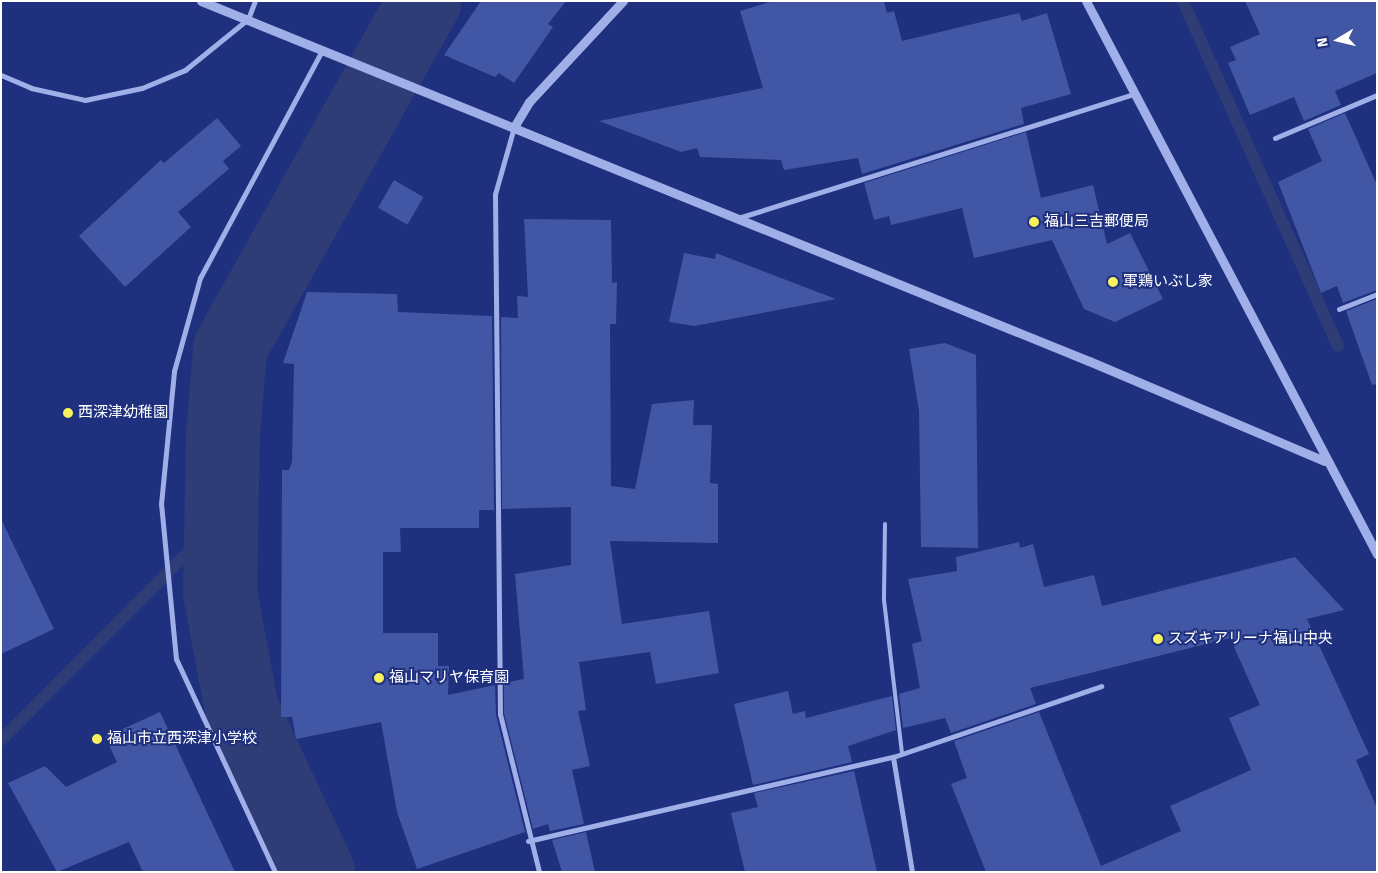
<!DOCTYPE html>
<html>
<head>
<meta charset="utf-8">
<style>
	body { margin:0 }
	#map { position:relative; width:1378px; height:873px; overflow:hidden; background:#1e307e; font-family:"Fira Sans","Noto Sans JP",sans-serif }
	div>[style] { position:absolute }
	.stream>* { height:12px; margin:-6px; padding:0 6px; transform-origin:6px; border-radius:6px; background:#2f3d77 }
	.river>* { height:74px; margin:-37px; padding:0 37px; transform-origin:37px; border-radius:37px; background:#2f3d77 }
	.building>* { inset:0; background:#4256a6; transform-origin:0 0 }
	.service>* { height:4px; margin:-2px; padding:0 2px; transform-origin:2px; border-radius:2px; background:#a1afe8 }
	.minor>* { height:5px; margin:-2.5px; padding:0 2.5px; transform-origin:2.5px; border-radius:2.5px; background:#a1afe8 }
	.tertiary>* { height:9px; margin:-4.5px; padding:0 4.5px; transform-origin:4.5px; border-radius:4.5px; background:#a1afe8 }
	.dots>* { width:14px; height:14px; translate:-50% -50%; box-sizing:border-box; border:2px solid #1e307e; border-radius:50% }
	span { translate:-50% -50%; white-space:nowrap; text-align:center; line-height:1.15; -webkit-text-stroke:4px #1e307e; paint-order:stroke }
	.poi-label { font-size:15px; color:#fff }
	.left { translate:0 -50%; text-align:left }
	.frame { position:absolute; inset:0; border:2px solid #fff; pointer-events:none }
	.north { position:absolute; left:1313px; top:15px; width:50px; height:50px; -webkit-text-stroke:4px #1e307e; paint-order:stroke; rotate:261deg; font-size:14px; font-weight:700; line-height:20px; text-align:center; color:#fff }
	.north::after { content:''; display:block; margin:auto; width:18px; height:22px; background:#fff; clip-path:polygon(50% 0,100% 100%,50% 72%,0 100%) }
</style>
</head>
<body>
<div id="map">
	<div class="stream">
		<div style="left:1183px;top:1px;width:378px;rotate:65.8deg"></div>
		<div style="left:1px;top:740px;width:310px;rotate:-45.1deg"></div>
	</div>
	<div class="river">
		<div style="left:318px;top:872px;width:179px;rotate:-115.1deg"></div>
		<div style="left:242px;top:710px;width:119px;rotate:-100.6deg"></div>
		<div style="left:220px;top:593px;width:159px;rotate:-88.9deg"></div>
		<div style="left:223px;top:434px;width:86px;rotate:-85.3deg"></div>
		<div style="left:230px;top:348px;width:398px;rotate:-60.7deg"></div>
	</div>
	<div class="building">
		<div style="clip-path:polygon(481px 1px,566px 1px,548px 24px,553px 27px,514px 83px,499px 73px,495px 77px,444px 55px)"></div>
		<div style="clip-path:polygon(773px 1px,884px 1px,887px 13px,894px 11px,902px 41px,1019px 13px,1022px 21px,1047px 13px,1071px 94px,1021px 108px,1024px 124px,862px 174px,858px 158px,784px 170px,781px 160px,700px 157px,697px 148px,681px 152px,599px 121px,763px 88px,740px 11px)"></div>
		<div style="clip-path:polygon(1245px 1px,1377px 1px,1377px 73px,1335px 91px,1341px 105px,1304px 121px,1294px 97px,1250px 115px,1228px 63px,1236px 60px,1230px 47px,1260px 34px)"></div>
		<div style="clip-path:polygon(1345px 113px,1377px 185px,1377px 290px,1343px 303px,1337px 286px,1321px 293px,1278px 182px,1322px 161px,1308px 129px)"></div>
		<div style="clip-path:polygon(217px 118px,241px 146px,223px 161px,229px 169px,178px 212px,191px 227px,125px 287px,79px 236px,161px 160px,164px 163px)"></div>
		<div style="clip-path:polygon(1026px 132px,1041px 198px,1093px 185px,1107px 244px,1130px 233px,1163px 299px,1115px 322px,1084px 309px,1052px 240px,974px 258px,962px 208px,891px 225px,889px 216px,874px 220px,864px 183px)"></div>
		<div style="left:394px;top:180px;width:34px;height:32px;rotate:30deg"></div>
		<div style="clip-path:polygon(524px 219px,611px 220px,612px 283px,617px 282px,616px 324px,610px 324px,611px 486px,635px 489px,652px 404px,694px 400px,693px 425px,712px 425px,710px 483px,718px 484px,718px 543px,610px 541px,622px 624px,709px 611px,719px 673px,656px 684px,650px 652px,579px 662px,586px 710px,578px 711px,590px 766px,572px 770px,584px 824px,550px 831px,548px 824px,533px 829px,504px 713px,504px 683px,524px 679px,515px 574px,571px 565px,571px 507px,502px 509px,501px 317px,518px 318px,517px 296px,528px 297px)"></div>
		<div style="clip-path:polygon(684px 253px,715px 259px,716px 253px,836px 299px,694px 326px,669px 322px)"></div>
		<div style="clip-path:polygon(307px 292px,397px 294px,398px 312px,492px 316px,494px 510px,479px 510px,479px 528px,400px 528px,401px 552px,383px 552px,383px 633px,438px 633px,438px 666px,449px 666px,448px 695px,495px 685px,496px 715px,525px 832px,417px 869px,397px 812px,381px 722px,296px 739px,292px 717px,281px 717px,282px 470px,289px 470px,292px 462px,294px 364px,283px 363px)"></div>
		<div style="clip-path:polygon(1377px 299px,1377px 384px,1372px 385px,1346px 311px)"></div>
		<div style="clip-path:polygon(945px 343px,976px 355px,978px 548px,921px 547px,919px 411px,909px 349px)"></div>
		<div style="clip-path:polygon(1px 519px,54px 629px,1px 654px)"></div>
		<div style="clip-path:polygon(1019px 542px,1020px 548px,1033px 544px,1044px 587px,1094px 575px,1102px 606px,1295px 557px,1344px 610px,1307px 619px,1369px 754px,1356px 760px,1377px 808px,1377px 872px,986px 872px,951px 784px,967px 778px,954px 741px,1039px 712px,1101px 866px,1181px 831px,1170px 806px,1251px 770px,1229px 718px,1260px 705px,1230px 638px,1030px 688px,1036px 704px,951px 733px,945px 718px,903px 728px,899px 694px,920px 688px,912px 644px,922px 641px,908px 579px,957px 571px,956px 557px)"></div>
		<div style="clip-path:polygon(788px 691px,793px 714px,805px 711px,806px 718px,892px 696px,896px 730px,848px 746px,852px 762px,753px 785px,734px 704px)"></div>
		<div style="clip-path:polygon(160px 712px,235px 872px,143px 872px,129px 842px,57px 872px,8px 783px,45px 766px,66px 787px,117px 762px,105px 737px)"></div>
		<div style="clip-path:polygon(854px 771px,877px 872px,745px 872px,731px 813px,758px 807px,754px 793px)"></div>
		<div style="clip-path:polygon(586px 832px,595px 872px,562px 872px,552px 840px)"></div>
	</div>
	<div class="service">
		<div style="left:885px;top:524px;width:76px;rotate:90.8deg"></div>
		<div style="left:884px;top:600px;width:154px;rotate:83.3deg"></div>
	</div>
	<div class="minor">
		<div style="left:1px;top:75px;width:33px;rotate:23deg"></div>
		<div style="left:31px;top:88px;width:55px;rotate:12.5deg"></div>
		<div style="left:85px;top:100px;width:58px;rotate:-11.9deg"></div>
		<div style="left:142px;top:88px;width:47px;rotate:-22.7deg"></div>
		<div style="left:185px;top:70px;width:81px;rotate:-39deg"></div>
		<div style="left:248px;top:19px;width:19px;rotate:-69deg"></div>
		<div style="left:514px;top:127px;width:70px;rotate:105.8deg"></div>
		<div style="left:495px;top:194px;width:520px;rotate:89.45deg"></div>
		<div style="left:500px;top:714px;width:163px;rotate:76.1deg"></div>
		<div style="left:1275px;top:138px;width:111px;rotate:-22.9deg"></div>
		<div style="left:738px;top:218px;width:415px;rotate:-17.4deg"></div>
		<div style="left:1339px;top:309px;width:41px;rotate:-21.5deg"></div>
		<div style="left:893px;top:757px;width:117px;rotate:80.6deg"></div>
		<div style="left:528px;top:841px;width:375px;rotate:-13deg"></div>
		<div style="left:893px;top:757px;width:220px;rotate:-18.8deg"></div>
		<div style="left:275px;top:872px;width:235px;rotate:-114.9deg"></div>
		<div style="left:176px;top:659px;width:156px;rotate:-95.5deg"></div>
		<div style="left:161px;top:504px;width:134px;rotate:-84.4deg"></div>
		<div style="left:174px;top:371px;width:97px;rotate:-74.4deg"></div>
		<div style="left:200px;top:278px;width:259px;rotate:-61.8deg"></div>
	</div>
	<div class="tertiary">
		<div style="left:201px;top:1px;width:958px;rotate:22.07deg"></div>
		<div style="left:1089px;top:361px;width:256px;rotate:23deg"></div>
		<div style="left:1086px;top:1px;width:625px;rotate:62.25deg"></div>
		<div style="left:514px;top:127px;width:29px;rotate:-59deg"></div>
		<div style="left:529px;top:102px;width:138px;rotate:-47.1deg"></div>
	</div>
	<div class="dots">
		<div style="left:1034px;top:222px;background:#f7f15f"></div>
		<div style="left:1113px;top:282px;background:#f7f15f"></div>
		<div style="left:68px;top:413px;background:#f7f15f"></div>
		<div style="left:1158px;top:639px;background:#f7f15f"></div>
		<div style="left:379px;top:678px;background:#f7f15f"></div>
		<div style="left:97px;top:739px;background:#f7f15f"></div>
	</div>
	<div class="poi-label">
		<span class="left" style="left:1044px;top:222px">福山三吉郵便局</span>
		<span class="left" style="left:1123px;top:282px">軍鶏いぶし家</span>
		<span class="left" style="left:78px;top:413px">西深津幼稚園</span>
		<span class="left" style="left:1168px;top:639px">スズキアリーナ福山中央</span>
		<span class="left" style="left:389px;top:678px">福山マリヤ保育園</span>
		<span class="left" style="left:107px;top:739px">福山市立西深津小学校</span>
	</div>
	<div class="frame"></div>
	<div class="north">N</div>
</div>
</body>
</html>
